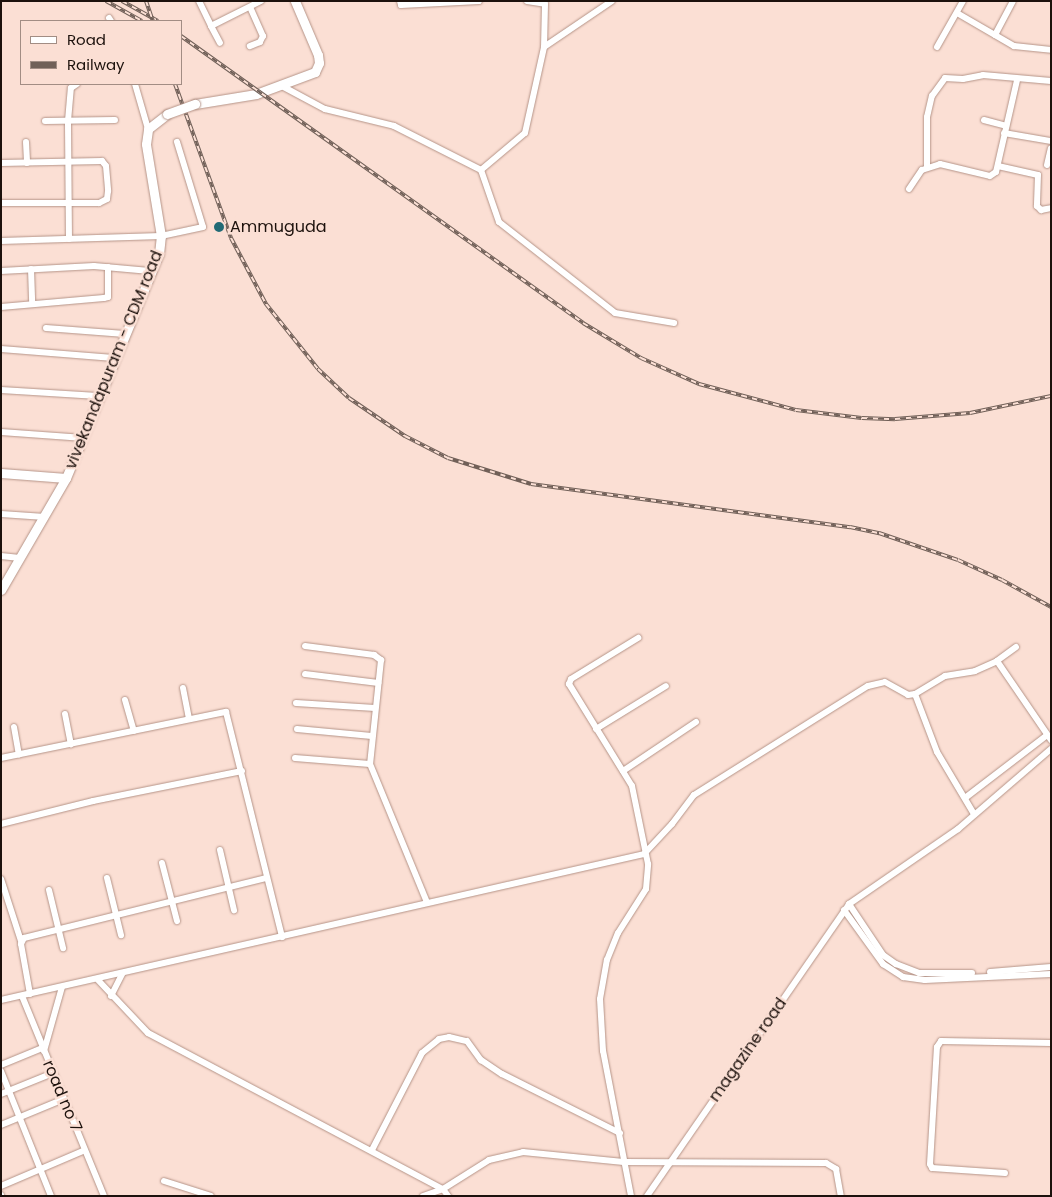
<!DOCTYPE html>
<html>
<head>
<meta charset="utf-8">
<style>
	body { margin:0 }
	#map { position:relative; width:1052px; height:1197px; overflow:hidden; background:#fbdfd4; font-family:Poppins,sans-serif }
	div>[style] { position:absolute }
	.roads { filter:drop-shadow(0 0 1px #b59488) drop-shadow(0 0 1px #b59488) }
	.street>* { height:6px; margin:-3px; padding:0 3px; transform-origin:3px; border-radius:3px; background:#fff }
	.secondary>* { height:9px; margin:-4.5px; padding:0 4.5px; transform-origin:4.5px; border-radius:4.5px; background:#fff }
	.rail>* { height:4px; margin-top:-2px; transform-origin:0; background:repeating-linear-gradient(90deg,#fbdfd4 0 5.5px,#716058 0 11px); box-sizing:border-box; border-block:1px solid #716058 }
	.bridges { filter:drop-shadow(0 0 1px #b59488) drop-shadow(0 0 1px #b59488) }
	.secondary-bridge>* { height:9px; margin:-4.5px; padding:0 4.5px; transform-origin:4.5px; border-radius:4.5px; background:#fff }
	.dots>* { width:14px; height:14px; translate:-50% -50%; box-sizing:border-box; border:2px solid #fbdfd4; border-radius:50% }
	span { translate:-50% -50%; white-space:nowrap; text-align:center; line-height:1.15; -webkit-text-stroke:5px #fbdfd4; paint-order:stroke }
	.poi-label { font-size:16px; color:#1c110c }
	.left { translate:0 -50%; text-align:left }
	.street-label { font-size:16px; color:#1c110c }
	.frame { position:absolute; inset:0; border:2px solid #1c110c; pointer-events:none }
	.legend { position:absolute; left:20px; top:20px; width:162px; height:65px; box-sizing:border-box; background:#fbdfd4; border:1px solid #a28d84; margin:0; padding:6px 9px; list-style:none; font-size:15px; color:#1c110c }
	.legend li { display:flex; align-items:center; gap:10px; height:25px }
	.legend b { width:25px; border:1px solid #a28d84 }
</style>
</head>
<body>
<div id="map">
	<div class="roads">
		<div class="street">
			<div style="left:199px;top:1px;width:28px;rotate:64deg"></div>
			<div style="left:211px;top:26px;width:56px;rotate:-26.6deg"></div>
			<div style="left:400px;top:1px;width:4px;rotate:76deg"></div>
			<div style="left:401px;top:5px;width:78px;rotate:-2.9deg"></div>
			<div style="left:527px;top:1px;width:18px;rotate:9deg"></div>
			<div style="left:545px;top:4px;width:43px;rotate:91.3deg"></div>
			<div style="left:250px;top:7px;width:32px;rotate:66deg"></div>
			<div style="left:263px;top:36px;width:7px;rotate:117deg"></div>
			<div style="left:260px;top:42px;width:11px;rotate:158deg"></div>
			<div style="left:957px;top:13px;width:66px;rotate:30.1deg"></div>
			<div style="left:1014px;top:46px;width:37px;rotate:6deg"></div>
			<div style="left:109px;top:18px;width:4px;rotate:56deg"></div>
			<div style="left:211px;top:26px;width:19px;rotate:62deg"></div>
			<div style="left:995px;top:35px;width:38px;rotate:-62deg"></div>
			<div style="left:937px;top:47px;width:53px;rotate:-60.5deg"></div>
			<div style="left:135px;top:84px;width:47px;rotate:73.9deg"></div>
			<div style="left:280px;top:85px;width:51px;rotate:28.1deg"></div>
			<div style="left:325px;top:109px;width:71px;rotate:13.8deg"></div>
			<div style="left:394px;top:126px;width:97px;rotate:26.8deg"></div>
			<div style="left:481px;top:170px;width:55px;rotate:70.9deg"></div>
			<div style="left:499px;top:222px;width:147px;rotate:38.1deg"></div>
			<div style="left:615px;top:313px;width:60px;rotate:9.6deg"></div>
			<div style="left:984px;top:120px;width:23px;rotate:15deg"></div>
			<div style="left:45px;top:121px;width:70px;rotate:-0.8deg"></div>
			<div style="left:1004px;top:133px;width:48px;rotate:9.7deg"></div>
			<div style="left:26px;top:142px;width:21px;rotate:87deg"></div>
			<div style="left:1px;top:163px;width:101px;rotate:-1.1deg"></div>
			<div style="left:102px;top:161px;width:6px;rotate:51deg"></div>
			<div style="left:106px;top:166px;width:25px;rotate:85deg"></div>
			<div style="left:108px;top:191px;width:8px;rotate:97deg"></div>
			<div style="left:107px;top:199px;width:9px;rotate:153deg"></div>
			<div style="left:99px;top:203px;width:98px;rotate:180deg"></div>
			<div style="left:1047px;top:165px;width:17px;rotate:-77deg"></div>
			<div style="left:998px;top:166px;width:41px;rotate:12.7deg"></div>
			<div style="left:1038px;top:175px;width:31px;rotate:92deg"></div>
			<div style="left:1037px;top:206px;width:6px;rotate:45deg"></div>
			<div style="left:1041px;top:210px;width:10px;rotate:-11deg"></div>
			<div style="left:927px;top:167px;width:50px;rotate:-90deg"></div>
			<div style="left:927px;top:117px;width:22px;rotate:-77deg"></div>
			<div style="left:932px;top:96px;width:22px;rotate:-54deg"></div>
			<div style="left:945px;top:78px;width:18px;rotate:3deg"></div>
			<div style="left:963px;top:79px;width:20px;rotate:-11deg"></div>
			<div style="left:983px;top:75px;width:68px;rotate:5deg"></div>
			<div style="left:481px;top:170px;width:57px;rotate:-40.1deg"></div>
			<div style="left:525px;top:133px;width:88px;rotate:-77.5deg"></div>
			<div style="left:544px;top:47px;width:82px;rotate:-34.1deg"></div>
			<div style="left:909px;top:189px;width:23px;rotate:-56deg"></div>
			<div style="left:922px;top:170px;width:19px;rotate:-18deg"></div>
			<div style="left:940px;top:164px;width:51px;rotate:13.5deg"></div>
			<div style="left:990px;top:176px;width:7px;rotate:-34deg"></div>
			<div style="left:996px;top:172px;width:94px;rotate:-77.1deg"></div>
			<div style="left:69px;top:239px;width:118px;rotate:-90.5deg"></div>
			<div style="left:68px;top:121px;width:33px;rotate:-85deg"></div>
			<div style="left:71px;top:88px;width:7px;rotate:-34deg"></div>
			<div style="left:1px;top:241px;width:160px;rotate:-1.8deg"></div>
			<div style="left:161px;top:236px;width:43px;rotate:-12.1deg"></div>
			<div style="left:203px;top:227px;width:89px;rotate:-107deg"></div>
			<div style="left:31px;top:269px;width:35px;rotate:88deg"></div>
			<div style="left:1px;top:271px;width:93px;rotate:-3.1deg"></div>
			<div style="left:94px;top:266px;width:56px;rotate:5.1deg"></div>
			<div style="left:1px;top:307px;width:103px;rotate:-5deg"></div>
			<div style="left:104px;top:298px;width:4px;rotate:-14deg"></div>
			<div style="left:108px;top:297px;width:30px;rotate:-90deg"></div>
			<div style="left:46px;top:328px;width:79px;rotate:4.3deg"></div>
			<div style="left:1px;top:349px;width:113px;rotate:4.6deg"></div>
			<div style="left:1px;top:390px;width:97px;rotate:3.5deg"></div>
			<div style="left:1px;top:432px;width:83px;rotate:4.1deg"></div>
			<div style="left:1px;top:514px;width:44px;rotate:3.9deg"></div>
			<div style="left:1px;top:556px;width:19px;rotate:6deg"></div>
			<div style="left:305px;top:646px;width:70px;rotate:7.4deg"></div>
			<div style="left:374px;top:655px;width:9px;rotate:36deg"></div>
			<div style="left:381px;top:660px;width:105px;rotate:96deg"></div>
			<div style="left:370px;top:764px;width:149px;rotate:67.6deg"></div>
			<div style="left:1016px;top:647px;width:24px;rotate:144deg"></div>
			<div style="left:997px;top:661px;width:96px;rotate:55.6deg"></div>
			<div style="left:305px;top:674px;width:74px;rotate:7deg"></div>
			<div style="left:183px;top:688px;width:31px;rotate:79deg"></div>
			<div style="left:915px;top:694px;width:62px;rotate:69.2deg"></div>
			<div style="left:937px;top:752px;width:72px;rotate:59.2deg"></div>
			<div style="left:125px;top:700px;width:32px;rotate:74deg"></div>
			<div style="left:296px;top:703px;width:79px;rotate:3.6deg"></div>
			<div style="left:65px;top:714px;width:31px;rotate:79deg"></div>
			<div style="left:14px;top:727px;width:28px;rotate:80deg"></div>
			<div style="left:297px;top:729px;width:75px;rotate:5.3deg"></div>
			<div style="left:596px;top:729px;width:82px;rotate:-31.6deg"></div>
			<div style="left:1px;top:758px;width:230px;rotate:-11.6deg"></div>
			<div style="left:226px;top:712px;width:232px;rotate:76deg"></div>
			<div style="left:295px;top:758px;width:75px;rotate:4.6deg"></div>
			<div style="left:623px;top:771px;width:88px;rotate:-33.9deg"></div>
			<div style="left:965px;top:798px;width:103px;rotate:-37.5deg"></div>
			<div style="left:1px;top:824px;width:95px;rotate:-14deg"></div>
			<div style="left:93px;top:801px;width:152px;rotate:-11.4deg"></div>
			<div style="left:220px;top:850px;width:62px;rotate:76.9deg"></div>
			<div style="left:162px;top:863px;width:60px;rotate:75.5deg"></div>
			<div style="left:107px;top:878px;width:59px;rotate:76.2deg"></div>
			<div style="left:1px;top:879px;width:65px;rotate:72.1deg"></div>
			<div style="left:49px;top:890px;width:60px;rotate:76.4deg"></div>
			<div style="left:849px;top:904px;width:61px;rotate:56.3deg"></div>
			<div style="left:883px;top:955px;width:16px;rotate:35deg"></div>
			<div style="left:896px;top:964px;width:25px;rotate:21deg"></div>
			<div style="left:919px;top:973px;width:53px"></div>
			<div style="left:844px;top:910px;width:67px;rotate:54.2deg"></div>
			<div style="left:883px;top:964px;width:24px;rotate:33deg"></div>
			<div style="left:903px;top:977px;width:22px;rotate:8deg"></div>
			<div style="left:925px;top:980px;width:126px;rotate:-2.7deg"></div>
			<div style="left:990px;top:972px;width:61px;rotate:-4.7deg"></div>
			<div style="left:98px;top:980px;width:73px;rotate:46.7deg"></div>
			<div style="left:148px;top:1033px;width:334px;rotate:27.9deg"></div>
			<div style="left:443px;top:1189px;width:9px;rotate:54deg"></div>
			<div style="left:30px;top:994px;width:51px;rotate:-100.2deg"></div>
			<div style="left:21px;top:944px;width:7px;rotate:-63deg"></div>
			<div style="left:24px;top:938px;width:250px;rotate:-13.9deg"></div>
			<div style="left:22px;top:996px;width:216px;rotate:67.7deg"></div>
			<div style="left:111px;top:996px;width:25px;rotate:-63deg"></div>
			<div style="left:1px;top:1000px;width:659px;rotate:-12.79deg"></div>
			<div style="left:644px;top:854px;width:41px;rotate:-47deg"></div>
			<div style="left:672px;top:824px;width:36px;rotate:-53deg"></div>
			<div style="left:694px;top:795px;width:205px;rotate:-32.1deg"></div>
			<div style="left:868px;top:686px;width:17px;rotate:-13deg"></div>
			<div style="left:885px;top:682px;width:26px;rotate:29deg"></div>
			<div style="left:908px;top:695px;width:7px;rotate:-8deg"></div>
			<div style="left:915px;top:694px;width:35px;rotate:-31deg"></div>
			<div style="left:945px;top:676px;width:30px;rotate:-9deg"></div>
			<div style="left:975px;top:671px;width:24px;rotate:-24deg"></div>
			<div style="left:44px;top:1051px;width:66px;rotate:-74.3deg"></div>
			<div style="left:1px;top:1065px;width:44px;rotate:-22.5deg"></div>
			<div style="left:1px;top:1071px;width:135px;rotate:68.2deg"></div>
			<div style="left:1px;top:1094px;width:56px;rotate:-22deg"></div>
			<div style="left:1px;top:1125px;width:68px;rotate:-22.4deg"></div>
			<div style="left:372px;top:1150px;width:109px;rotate:-62.7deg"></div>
			<div style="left:422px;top:1053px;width:22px;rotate:-39deg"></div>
			<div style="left:439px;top:1039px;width:10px;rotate:-11deg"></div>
			<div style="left:449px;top:1037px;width:18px;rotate:13deg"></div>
			<div style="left:467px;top:1041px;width:24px;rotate:54deg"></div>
			<div style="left:481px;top:1060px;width:25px;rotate:34deg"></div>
			<div style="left:502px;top:1074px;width:132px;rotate:26.6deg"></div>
			<div style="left:1005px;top:1173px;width:73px;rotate:-176.1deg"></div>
			<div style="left:932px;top:1168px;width:4px;rotate:-117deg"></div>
			<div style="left:930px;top:1164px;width:117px;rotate:-86.6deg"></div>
			<div style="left:937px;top:1047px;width:7px;rotate:-56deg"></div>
			<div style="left:941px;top:1041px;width:110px;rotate:1deg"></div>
			<div style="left:164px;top:1181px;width:49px;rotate:17.7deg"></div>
			<div style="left:1px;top:1186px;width:91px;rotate:-23.2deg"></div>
			<div style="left:1px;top:1195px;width:1px;rotate:90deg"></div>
			<div style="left:423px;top:1196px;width:21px;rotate:-19deg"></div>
			<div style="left:443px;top:1189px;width:54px;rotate:-32.2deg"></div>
			<div style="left:489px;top:1160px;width:35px;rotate:-13deg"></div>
			<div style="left:523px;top:1152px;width:101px;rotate:5.7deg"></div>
			<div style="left:624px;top:1162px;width:202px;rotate:0.3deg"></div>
			<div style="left:826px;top:1163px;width:12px;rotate:31deg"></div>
			<div style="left:836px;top:1169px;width:27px;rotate:80deg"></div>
			<div style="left:631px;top:1196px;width:148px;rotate:-100.9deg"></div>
			<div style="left:603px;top:1051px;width:52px;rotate:-93.3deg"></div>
			<div style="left:600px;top:999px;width:40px;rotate:-80deg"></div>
			<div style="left:607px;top:960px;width:29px;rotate:-68deg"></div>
			<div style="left:618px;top:933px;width:52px;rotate:-57.5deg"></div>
			<div style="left:646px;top:889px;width:25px;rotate:-85deg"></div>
			<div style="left:648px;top:864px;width:80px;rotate:-101.6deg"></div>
			<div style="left:632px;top:786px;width:120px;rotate:-121.7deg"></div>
			<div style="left:569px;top:684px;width:5px;rotate:-68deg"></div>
			<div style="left:571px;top:679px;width:79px;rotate:-31.5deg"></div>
			<div style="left:647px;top:1196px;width:355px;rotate:-55.3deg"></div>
			<div style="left:849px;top:904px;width:132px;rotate:-34.5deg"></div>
			<div style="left:958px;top:829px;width:123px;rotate:-40.7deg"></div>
		</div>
		<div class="secondary">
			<div style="left:195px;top:104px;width:62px;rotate:-9.3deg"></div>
			<div style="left:256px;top:94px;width:63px;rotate:-20.4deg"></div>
			<div style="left:315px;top:72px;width:10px;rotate:-66deg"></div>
			<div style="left:319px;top:63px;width:8px;rotate:-97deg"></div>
			<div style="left:318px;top:55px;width:59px;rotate:-113.1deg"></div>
			<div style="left:1px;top:473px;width:65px;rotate:4.4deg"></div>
			<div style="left:1px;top:590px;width:129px;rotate:-59.9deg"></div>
			<div style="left:66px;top:478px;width:243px;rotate:-67.5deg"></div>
			<div style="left:159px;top:254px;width:18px;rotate:-84deg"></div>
			<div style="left:161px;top:236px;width:93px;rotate:-99.3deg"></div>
			<div style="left:146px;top:144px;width:15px;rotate:-82deg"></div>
			<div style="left:148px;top:129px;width:24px;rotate:-38deg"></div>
		</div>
	</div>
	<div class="rail">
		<div style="left:106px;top:1px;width:41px;rotate:29.1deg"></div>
		<div style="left:122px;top:1px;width:41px;rotate:29.1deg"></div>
		<div style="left:146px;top:1px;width:21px;rotate:71deg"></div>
		<div style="left:181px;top:36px;width:494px;rotate:35.5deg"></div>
		<div style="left:583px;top:323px;width:68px;rotate:31.1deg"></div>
		<div style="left:641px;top:358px;width:64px;rotate:24.1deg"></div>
		<div style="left:699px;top:384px;width:100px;rotate:15deg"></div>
		<div style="left:796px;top:410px;width:66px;rotate:6.9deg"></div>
		<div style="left:862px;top:418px;width:33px;rotate:2deg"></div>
		<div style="left:895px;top:419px;width:75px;rotate:-4.6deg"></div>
		<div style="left:970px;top:413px;width:83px;rotate:-11.9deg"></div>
		<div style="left:175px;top:84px;width:164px;rotate:70deg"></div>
		<div style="left:231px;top:238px;width:75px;rotate:62.1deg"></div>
		<div style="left:266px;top:304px;width:83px;rotate:51.3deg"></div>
		<div style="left:318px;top:369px;width:42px;rotate:43.1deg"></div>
		<div style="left:349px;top:398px;width:68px;rotate:34.2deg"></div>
		<div style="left:405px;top:436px;width:48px;rotate:27.1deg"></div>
		<div style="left:448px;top:458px;width:87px;rotate:17.4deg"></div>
		<div style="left:531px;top:484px;width:322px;rotate:7.7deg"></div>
		<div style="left:850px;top:527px;width:30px;rotate:12deg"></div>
		<div style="left:879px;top:533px;width:83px;rotate:18.9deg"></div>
		<div style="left:958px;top:560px;width:48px;rotate:24.4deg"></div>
		<div style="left:1002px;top:580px;width:56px;rotate:28.9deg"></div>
	</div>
	<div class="bridges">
		<div class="secondary-bridge">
			<div style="left:167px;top:114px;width:30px;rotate:-20deg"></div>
		</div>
	</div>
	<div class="dots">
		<div style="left:219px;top:227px;background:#216a75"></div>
	</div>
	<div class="poi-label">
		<span class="left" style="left:230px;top:227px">Ammuguda</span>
	</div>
	<div class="street-label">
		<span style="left:114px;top:360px;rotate:-68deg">vivekandapuram - CDM road</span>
		<span style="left:748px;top:1050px;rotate:-55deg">magazine road</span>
		<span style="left:62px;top:1096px;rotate:67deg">road no 7</span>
	</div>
	<div class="frame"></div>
	<ul class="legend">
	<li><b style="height:6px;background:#fff"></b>Road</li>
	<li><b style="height:6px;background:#716058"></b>Railway</li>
	</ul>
</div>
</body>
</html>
